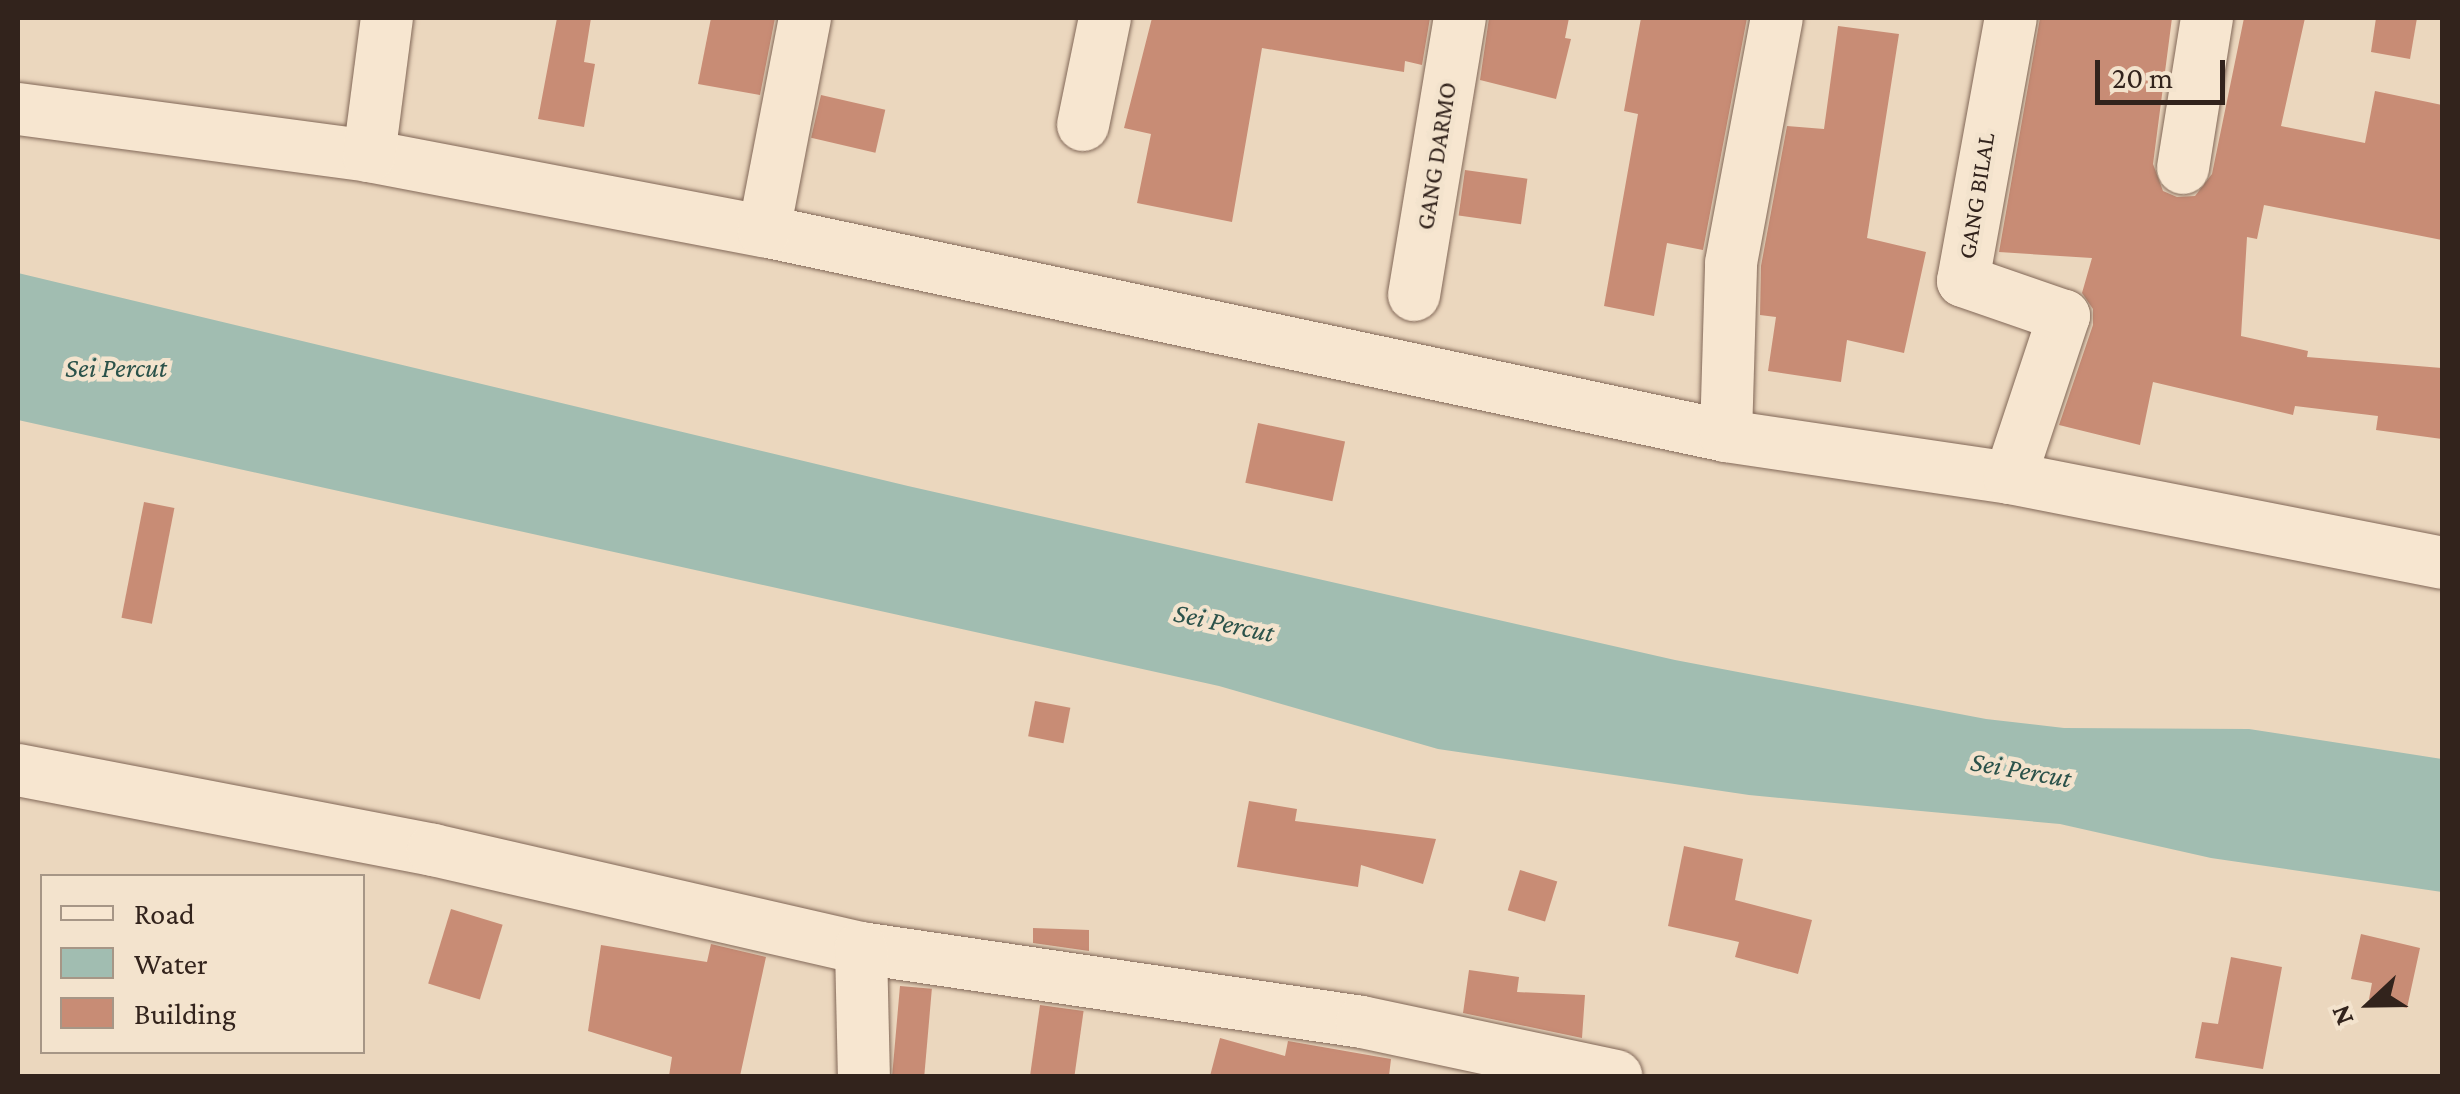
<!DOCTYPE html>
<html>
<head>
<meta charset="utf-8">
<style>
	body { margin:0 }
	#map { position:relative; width:2460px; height:1094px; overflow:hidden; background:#ebd7be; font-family:"Crimson Pro",serif }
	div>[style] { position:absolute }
	.water>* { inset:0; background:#a1bdb1 }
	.building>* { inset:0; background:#c88c75; transform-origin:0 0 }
	.roads { filter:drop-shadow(0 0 2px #826858) drop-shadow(0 0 2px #826858) }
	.minor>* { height:52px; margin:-26px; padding:0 26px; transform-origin:26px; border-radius:26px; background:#f7e6d0 }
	span { translate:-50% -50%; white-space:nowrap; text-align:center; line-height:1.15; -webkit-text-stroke:9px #f3e3cd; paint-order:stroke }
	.street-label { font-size:25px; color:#32231c }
	.water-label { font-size:28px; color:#2b524a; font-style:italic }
	.frame { position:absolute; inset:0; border:20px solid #32231c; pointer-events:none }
	.legend { position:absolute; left:40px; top:874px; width:325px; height:180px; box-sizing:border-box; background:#f3e3cd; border:2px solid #a69686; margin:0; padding:12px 18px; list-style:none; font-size:30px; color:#32231c }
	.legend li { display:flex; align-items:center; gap:20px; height:50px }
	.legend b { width:50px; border:2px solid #a69686 }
	.north { position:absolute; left:2320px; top:954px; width:100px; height:100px; -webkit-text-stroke:8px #f3e3cd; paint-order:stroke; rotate:248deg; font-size:28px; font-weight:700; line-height:40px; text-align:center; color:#32231c }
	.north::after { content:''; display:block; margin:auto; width:35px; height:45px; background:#32231c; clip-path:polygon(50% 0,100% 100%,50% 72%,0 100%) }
	.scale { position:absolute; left:2095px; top:60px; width:130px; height:45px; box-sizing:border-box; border:5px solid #32231c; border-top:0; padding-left:12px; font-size:30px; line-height:35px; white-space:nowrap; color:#32231c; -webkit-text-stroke:8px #f3e3cd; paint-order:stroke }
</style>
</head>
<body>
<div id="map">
	<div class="water">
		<div style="clip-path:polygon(18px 273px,908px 486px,1675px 660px,1986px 719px,2064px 728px,2249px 729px,2442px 759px,2442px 892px,2211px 858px,2060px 824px,1749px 795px,1438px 749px,1219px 686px,18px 420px)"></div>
	</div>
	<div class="building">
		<div style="clip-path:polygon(557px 18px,591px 18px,584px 62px,595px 64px,584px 127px,538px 119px)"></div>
		<div style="clip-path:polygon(711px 18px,775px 18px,760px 95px,698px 84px)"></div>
		<div style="clip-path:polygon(1152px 18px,1430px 18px,1422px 65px,1405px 61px,1404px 72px,1262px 48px,1232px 222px,1137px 203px,1151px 134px,1124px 128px)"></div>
		<div style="clip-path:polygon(1489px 18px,1569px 18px,1565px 38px,1571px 39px,1556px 99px,1480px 80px)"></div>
		<div style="clip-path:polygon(1641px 18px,1747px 18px,1703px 250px,1667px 243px,1654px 316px,1604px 306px,1638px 114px,1624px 111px)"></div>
		<div style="clip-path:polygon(2040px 18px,2172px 18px,2153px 164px,2163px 191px,2177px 197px,2195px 196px,2212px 174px,2244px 18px,2305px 18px,2281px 126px,2365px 143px,2375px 91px,2442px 105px,2442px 240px,2264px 205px,2257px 239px,2247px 237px,2241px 336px,2308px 351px,2307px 357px,2442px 368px,2442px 439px,2376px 430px,2378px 416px,2295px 406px,2293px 415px,2153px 382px,2140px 445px,2059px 425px,2093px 325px,2093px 309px,2082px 293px,2092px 258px,1999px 252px)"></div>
		<div style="clip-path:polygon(2376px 18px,2417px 18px,2410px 59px,2371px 52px)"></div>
		<div style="clip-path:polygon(1838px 26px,1899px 34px,1867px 238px,1926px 252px,1904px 353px,1847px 340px,1841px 382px,1768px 371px,1776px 317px,1760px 315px,1761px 266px,1787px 126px,1824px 129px)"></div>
		<div style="left:821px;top:95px;width:66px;height:44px;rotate:13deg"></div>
		<div style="left:1465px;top:170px;width:63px;height:46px;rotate:8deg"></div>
		<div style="left:1258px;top:423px;width:89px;height:61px;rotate:12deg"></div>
		<div style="left:144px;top:502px;width:31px;height:118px;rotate:11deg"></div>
		<div style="left:1035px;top:701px;width:36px;height:36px;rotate:11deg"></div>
		<div style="clip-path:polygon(1249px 801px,1297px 809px,1295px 821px,1436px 839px,1423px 884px,1361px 865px,1358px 887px,1237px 867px)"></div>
		<div style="clip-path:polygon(1684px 846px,1743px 859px,1735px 900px,1812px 920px,1798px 974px,1735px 957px,1739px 942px,1668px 926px)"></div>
		<div style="left:1520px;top:870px;width:39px;height:42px;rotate:17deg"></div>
		<div style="left:451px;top:909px;width:54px;height:78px;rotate:17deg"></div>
		<div style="clip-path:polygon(1033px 928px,1089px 930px,1089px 951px,1033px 943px)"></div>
		<div style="clip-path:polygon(2361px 934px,2420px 948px,2407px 1008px,2369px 999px,2372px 983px,2351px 979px)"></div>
		<div style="clip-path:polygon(711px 944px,766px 957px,740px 1076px,669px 1076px,672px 1057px,588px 1031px,601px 945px,707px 962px)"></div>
		<div style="clip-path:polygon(2231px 957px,2282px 967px,2263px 1069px,2195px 1058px,2202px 1022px,2218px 1024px)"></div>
		<div style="clip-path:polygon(1469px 970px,1519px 977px,1517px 992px,1585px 995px,1582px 1038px,1463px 1013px)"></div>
		<div style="left:900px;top:986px;width:32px;height:90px;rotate:5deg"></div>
		<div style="left:1040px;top:1005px;width:44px;height:71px;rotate:8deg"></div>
		<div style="clip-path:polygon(1220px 1038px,1285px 1056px,1288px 1041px,1391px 1059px,1389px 1076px,1210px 1076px)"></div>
	</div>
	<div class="roads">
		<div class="minor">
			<div style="left:18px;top:109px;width:354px;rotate:7.6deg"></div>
			<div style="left:369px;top:156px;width:402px;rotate:10.8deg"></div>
			<div style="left:764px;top:231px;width:984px;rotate:12.03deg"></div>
			<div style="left:1726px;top:436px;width:287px;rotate:8.4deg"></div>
			<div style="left:2010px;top:478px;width:440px;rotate:11.1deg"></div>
			<div style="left:1083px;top:125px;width:109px;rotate:-78.4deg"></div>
			<div style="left:369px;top:156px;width:139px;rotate:-82.6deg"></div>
			<div style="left:2183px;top:168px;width:152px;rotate:-80.9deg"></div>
			<div style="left:764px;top:231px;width:217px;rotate:-79.1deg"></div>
			<div style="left:1414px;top:295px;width:281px;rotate:-80.6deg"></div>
			<div style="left:1726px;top:436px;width:173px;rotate:-88.3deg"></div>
			<div style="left:1731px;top:263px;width:249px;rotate:-79.4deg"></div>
			<div style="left:2010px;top:478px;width:171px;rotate:-71.6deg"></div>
			<div style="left:2064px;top:316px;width:107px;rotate:-160.9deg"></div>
			<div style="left:1963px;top:281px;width:267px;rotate:-79.7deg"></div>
			<div style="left:18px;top:770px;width:423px;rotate:10.9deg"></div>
			<div style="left:433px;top:850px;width:439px;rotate:12.9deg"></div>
			<div style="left:861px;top:948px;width:506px;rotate:8.4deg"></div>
			<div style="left:1362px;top:1022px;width:260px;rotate:12deg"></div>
			<div style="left:861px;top:948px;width:128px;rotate:88.7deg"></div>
		</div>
	</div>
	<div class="street-label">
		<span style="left:1437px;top:156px;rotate:-81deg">GANG DARMO</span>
		<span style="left:1977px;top:196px;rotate:-81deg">GANG BILAL</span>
	</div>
	<div class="water-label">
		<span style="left:116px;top:368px">Sei Percut</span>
		<span style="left:1224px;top:623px;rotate:12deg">Sei Percut</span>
		<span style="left:2021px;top:770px;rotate:10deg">Sei Percut</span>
	</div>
	<div class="frame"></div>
	<ul class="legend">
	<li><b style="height:12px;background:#f7e6d0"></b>Road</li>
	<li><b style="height:28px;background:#a1bdb1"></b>Water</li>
	<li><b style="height:28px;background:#c88c75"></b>Building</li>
	</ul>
	<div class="north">N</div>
	<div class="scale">20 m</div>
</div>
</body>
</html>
